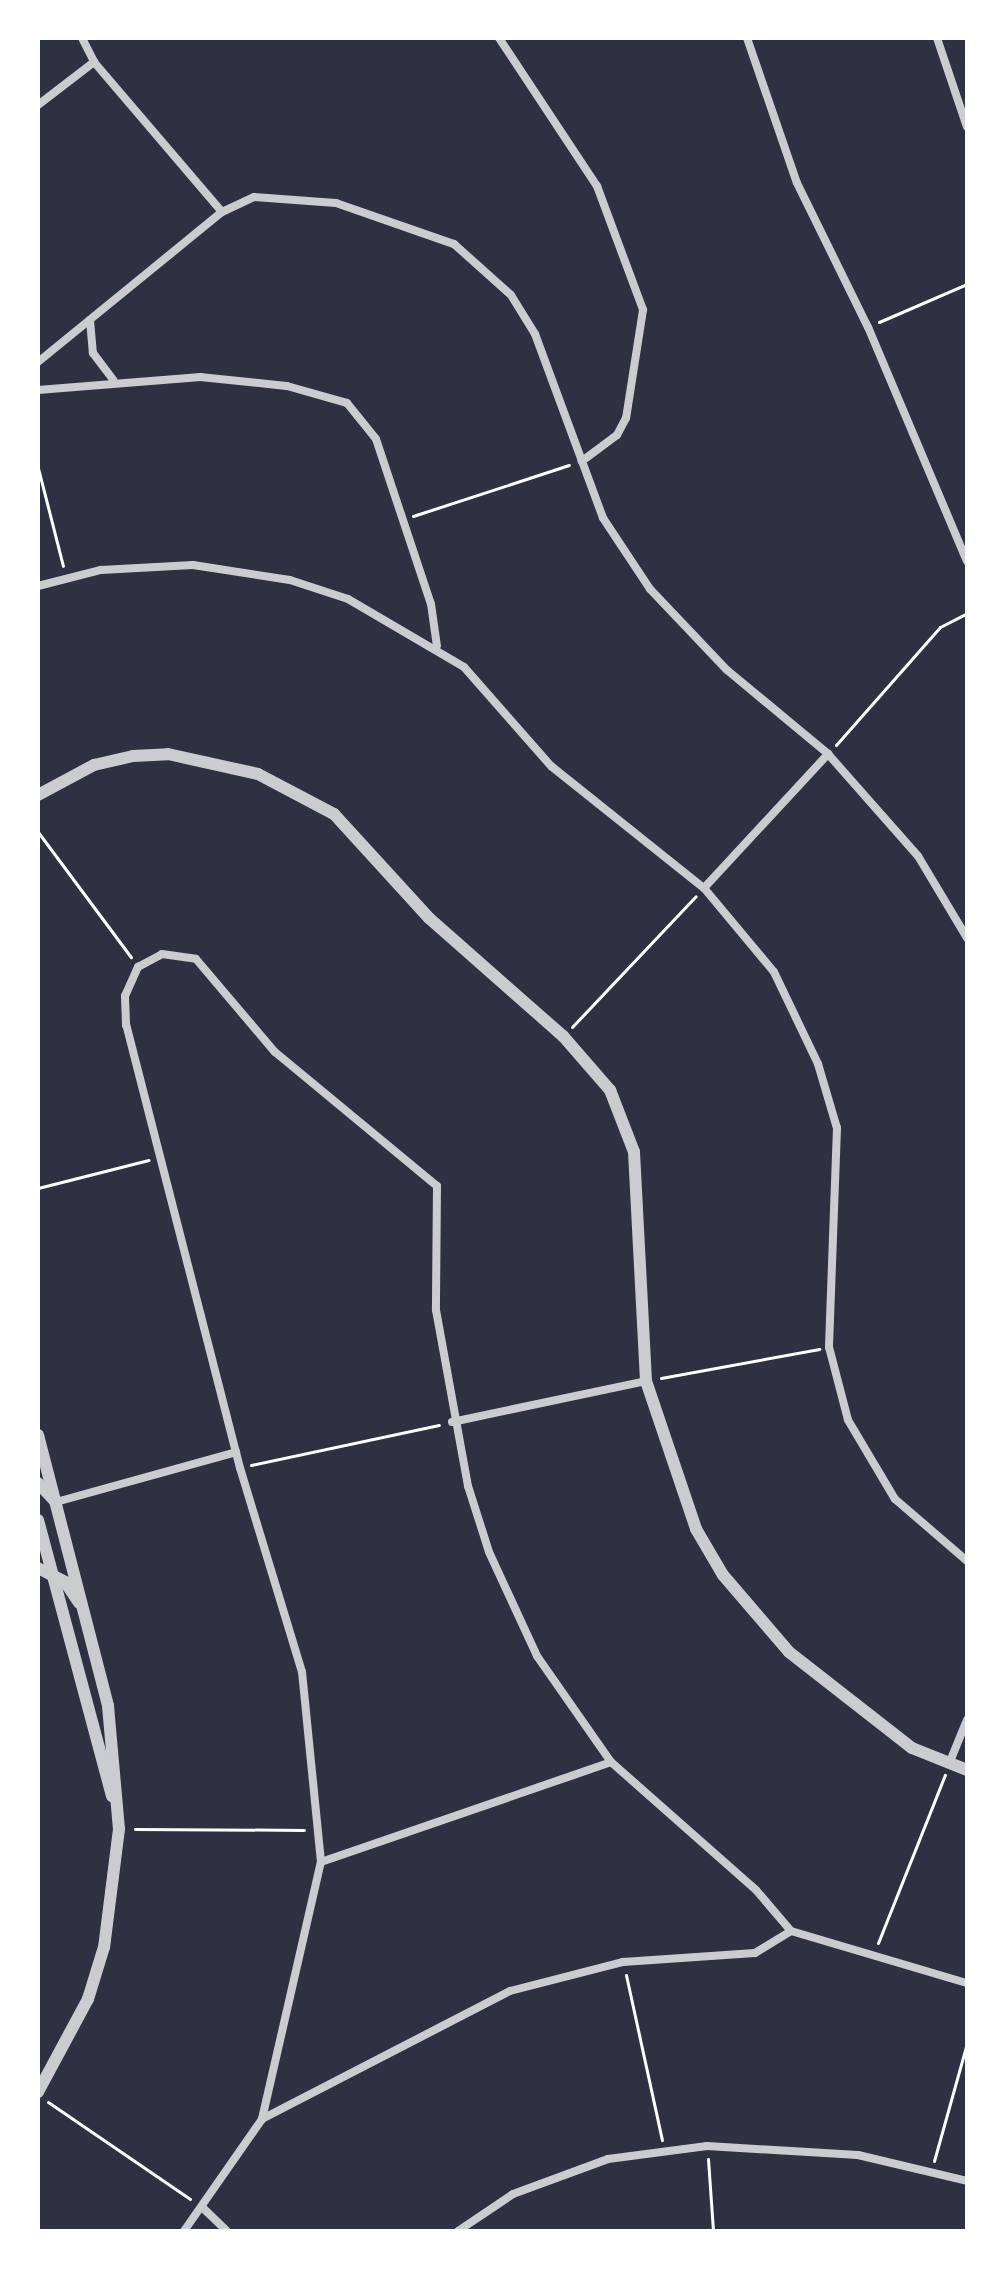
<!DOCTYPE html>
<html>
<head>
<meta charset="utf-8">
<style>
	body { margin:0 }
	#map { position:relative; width:1005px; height:2269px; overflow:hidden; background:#2d3142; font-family:Commissioner,sans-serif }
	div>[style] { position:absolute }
	.path>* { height:3px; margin:-1.5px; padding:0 1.5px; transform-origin:1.5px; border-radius:1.5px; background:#fff }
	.minor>* { height:8px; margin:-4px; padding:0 4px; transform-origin:4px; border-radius:4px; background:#caccd0 }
	.tertiary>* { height:12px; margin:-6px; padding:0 6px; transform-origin:6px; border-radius:6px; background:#caccd0 }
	span { translate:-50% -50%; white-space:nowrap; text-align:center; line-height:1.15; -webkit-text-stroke:7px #fff; paint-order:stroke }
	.frame { position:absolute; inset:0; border:40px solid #fff; pointer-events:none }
</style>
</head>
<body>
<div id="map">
	<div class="path">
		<div style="left:879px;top:322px;width:96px;rotate:-23.4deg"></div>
		<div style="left:38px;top:468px;width:101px;rotate:75.7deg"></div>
		<div style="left:413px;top:516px;width:164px;rotate:-18.1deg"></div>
		<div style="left:836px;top:745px;width:157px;rotate:-48.6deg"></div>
		<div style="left:940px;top:627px;width:30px;rotate:-27deg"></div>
		<div style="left:38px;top:832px;width:156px;rotate:53.4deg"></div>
		<div style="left:572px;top:1027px;width:180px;rotate:-46.6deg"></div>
		<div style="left:38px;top:1188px;width:114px;rotate:-14.2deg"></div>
		<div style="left:661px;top:1378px;width:161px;rotate:-10.4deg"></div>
		<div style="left:251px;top:1465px;width:192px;rotate:-12deg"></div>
		<div style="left:135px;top:1829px;width:169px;rotate:0.3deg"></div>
		<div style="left:878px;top:1943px;width:181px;rotate:-68.3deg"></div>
		<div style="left:626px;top:1975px;width:169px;rotate:77.7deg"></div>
		<div style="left:48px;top:2102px;width:172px;rotate:34.3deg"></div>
		<div style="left:708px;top:2159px;width:72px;rotate:86deg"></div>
		<div style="left:934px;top:2161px;width:123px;rotate:-74.4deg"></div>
	</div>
	<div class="minor">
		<div style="left:82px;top:38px;width:27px;rotate:63deg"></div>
		<div style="left:94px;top:62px;width:197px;rotate:49.5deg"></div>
		<div style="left:499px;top:38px;width:178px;rotate:56.5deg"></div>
		<div style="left:597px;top:186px;width:132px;rotate:69.6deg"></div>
		<div style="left:643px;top:310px;width:109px;rotate:98.9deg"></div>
		<div style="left:626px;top:418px;width:19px;rotate:118deg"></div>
		<div style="left:617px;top:435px;width:44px;rotate:143.4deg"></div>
		<div style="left:747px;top:38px;width:153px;rotate:71deg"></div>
		<div style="left:797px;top:183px;width:161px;rotate:63.8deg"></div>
		<div style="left:868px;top:327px;width:254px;rotate:67.1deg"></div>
		<div style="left:937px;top:38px;width:94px;rotate:71.4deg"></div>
		<div style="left:38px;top:105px;width:71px;rotate:-37.5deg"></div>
		<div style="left:90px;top:320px;width:33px;rotate:85deg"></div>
		<div style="left:93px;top:353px;width:34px;rotate:53deg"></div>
		<div style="left:38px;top:362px;width:237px;rotate:-39.2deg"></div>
		<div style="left:222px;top:212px;width:35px;rotate:-25deg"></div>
		<div style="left:254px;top:197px;width:82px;rotate:4.2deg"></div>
		<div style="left:336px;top:203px;width:125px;rotate:19.2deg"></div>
		<div style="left:454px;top:244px;width:76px;rotate:41.8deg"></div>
		<div style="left:511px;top:295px;width:46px;rotate:58.4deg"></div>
		<div style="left:535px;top:334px;width:196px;rotate:69.7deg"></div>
		<div style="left:603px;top:518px;width:85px;rotate:56.5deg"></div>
		<div style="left:650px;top:589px;width:112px;rotate:46.5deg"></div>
		<div style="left:727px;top:670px;width:131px;rotate:39.7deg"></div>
		<div style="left:828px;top:754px;width:136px;rotate:48.6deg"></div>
		<div style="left:918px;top:856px;width:96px;rotate:59.1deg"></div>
		<div style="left:38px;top:390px;width:163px;rotate:-4.6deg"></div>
		<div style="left:200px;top:377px;width:87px;rotate:5.9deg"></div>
		<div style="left:287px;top:386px;width:62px;rotate:15.8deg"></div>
		<div style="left:347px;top:403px;width:46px;rotate:51.1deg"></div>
		<div style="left:376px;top:439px;width:174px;rotate:71.6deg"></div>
		<div style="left:431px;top:604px;width:42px;rotate:81.9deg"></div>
		<div style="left:38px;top:586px;width:65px;rotate:-14.3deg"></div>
		<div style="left:101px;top:570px;width:92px;rotate:-3.1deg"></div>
		<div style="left:193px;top:565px;width:98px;rotate:8.8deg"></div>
		<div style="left:290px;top:580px;width:61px;rotate:18.1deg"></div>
		<div style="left:348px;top:599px;width:134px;rotate:30.4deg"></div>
		<div style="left:464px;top:667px;width:132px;rotate:48.7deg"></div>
		<div style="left:551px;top:766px;width:196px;rotate:38.6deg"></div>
		<div style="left:704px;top:888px;width:109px;rotate:50.2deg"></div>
		<div style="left:774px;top:972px;width:102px;rotate:64.4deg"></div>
		<div style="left:818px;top:1064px;width:67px;rotate:73.5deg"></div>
		<div style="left:837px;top:1128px;width:219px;rotate:92.1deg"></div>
		<div style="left:829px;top:1347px;width:75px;rotate:75.4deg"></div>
		<div style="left:848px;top:1420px;width:92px;rotate:59.3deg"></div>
		<div style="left:895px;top:1499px;width:95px;rotate:40.7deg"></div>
		<div style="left:704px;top:888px;width:183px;rotate:-47.2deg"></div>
		<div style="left:452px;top:1422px;width:198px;rotate:-11.9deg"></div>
		<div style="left:56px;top:1502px;width:187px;rotate:-15.5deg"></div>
		<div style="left:949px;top:1764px;width:48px;rotate:-67.8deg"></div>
		<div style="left:321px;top:1862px;width:307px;rotate:-19deg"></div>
		<div style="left:262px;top:2119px;width:279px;rotate:-27.3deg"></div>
		<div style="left:510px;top:1991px;width:117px;rotate:-14.4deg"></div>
		<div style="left:623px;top:1962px;width:132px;rotate:-3.9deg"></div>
		<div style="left:755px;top:1953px;width:42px;rotate:-31.4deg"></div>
		<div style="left:203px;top:2208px;width:33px;rotate:44deg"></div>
		<div style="left:184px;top:2231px;width:136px;rotate:-55.1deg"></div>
		<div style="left:262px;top:2119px;width:264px;rotate:-77.1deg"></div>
		<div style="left:321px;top:1862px;width:191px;rotate:-95.7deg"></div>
		<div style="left:302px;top:1672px;width:213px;rotate:-106.9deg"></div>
		<div style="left:240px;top:1468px;width:457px;rotate:-104.4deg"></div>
		<div style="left:126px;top:1025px;width:29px;rotate:-92deg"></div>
		<div style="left:125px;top:996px;width:32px;rotate:-66deg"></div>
		<div style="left:138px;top:967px;width:27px;rotate:-28deg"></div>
		<div style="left:162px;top:954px;width:34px;rotate:8deg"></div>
		<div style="left:196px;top:959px;width:122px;rotate:49.7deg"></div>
		<div style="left:275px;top:1052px;width:210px;rotate:39.6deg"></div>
		<div style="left:437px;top:1186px;width:124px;rotate:90.5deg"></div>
		<div style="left:436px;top:1310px;width:179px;rotate:79.7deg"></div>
		<div style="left:468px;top:1486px;width:69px;rotate:72.3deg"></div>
		<div style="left:489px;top:1552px;width:115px;rotate:65.2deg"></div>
		<div style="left:537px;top:1656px;width:129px;rotate:55.1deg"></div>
		<div style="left:611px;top:1762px;width:193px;rotate:41.4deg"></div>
		<div style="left:756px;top:1890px;width:54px;rotate:49.5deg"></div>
		<div style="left:791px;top:1931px;width:184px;rotate:16.5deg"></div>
		<div style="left:458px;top:2231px;width:66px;rotate:-33.9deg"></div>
		<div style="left:513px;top:2194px;width:101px;rotate:-20.2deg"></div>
		<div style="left:608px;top:2159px;width:100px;rotate:-7.5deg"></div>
		<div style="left:707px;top:2146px;width:151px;rotate:3.4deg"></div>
		<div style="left:858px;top:2155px;width:112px;rotate:13.4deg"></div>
	</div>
	<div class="tertiary">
		<div style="left:38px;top:795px;width:64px;rotate:-28.2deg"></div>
		<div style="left:94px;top:765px;width:40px;rotate:-13deg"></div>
		<div style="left:133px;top:756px;width:35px;rotate:-3deg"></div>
		<div style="left:168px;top:754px;width:92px;rotate:12.5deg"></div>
		<div style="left:258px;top:774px;width:86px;rotate:27.8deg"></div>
		<div style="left:334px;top:814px;width:141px;rotate:47.6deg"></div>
		<div style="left:429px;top:918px;width:179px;rotate:41.4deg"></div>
		<div style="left:563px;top:1036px;width:72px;rotate:49deg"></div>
		<div style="left:610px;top:1090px;width:66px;rotate:68.8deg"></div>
		<div style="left:634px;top:1152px;width:229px;rotate:87deg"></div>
		<div style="left:646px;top:1381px;width:156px;rotate:71.3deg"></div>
		<div style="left:696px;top:1529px;width:53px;rotate:59.6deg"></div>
		<div style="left:723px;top:1575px;width:101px;rotate:49.4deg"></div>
		<div style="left:789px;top:1652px;width:156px;rotate:38deg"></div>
		<div style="left:912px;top:1748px;width:59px;rotate:21.8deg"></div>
		<div style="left:38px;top:1435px;width:280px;rotate:75.5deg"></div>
		<div style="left:108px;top:1706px;width:123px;rotate:84.9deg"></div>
		<div style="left:119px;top:1829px;width:119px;rotate:97.2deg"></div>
		<div style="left:104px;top:1947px;width:54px;rotate:107.1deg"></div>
		<div style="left:88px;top:1999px;width:106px;rotate:118.3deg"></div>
		<div style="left:38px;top:1483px;width:26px;rotate:47deg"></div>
		<div style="left:38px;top:1520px;width:286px;rotate:75deg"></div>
		<div style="left:38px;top:1568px;width:30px;rotate:27deg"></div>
		<div style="left:65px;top:1582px;width:25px;rotate:56deg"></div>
	</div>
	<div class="frame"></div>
</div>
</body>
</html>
